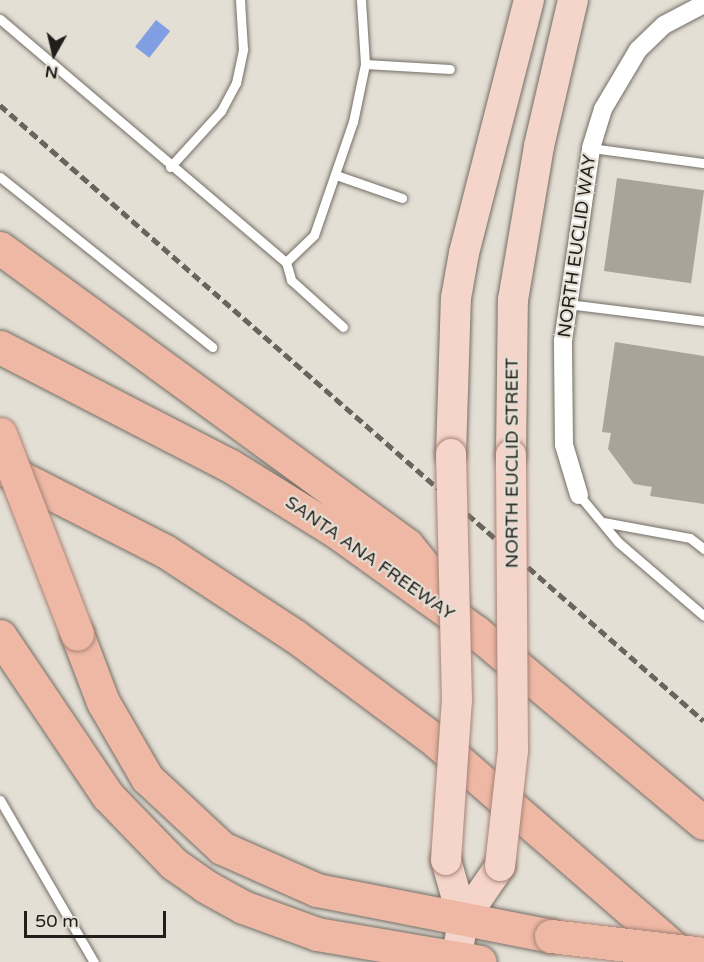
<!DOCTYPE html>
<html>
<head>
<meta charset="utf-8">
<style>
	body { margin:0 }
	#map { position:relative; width:704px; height:962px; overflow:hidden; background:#e4dfd5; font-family:"Varela Round",sans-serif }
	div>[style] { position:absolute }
	.water>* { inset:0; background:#809fe3; transform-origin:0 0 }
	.building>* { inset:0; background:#a9a49a; transform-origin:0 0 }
	.roads { filter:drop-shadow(0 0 2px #736e65) drop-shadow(0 0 2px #736e65) }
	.lane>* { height:9px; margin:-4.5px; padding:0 4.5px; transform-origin:4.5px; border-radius:4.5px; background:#fff }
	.street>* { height:18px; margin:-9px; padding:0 9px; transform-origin:9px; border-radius:9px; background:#fff }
	.primary>* { height:30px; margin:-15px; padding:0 15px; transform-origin:15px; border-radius:15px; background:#f5d4c9 }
	.highway>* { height:33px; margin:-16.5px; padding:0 16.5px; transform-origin:16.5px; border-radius:16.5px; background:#eeb8a5 }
	.rail>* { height:4.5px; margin-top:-2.25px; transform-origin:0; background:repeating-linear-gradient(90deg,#68655f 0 9px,transparent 0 13.5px) }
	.bridges { filter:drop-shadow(0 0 2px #a68275) drop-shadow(0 0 2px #a68275) }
	.primary-bridge>* { height:30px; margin:-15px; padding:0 15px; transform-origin:15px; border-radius:15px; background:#f5d4c9 }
	.highway-bridge>* { height:33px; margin:-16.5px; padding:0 16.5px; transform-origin:16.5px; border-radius:16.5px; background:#eeb8a5 }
	span { translate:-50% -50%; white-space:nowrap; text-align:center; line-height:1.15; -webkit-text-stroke:4.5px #e4dfd5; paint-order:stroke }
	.street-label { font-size:18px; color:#211f1b }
	.north { position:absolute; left:24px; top:24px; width:60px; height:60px; -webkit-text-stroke:4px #e4dfd5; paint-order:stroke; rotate:188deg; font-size:16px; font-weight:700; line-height:24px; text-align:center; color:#211f1b }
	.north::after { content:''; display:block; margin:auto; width:21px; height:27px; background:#211f1b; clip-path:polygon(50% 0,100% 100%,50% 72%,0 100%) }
	.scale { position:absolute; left:24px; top:911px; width:142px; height:27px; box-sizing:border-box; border:3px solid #211f1b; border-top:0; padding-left:8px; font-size:18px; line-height:21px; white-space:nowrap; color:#211f1b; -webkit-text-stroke:4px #e4dfd5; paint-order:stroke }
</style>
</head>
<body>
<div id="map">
	<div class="water">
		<div style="left:156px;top:20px;width:18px;height:34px;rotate:38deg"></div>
	</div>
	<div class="building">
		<div style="left:617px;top:178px;width:88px;height:94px;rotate:8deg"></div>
		<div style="clip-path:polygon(615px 342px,704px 356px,704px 504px,650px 496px,652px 487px,634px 484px,608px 449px,611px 433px,602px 432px)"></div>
	</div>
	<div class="roads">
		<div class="lane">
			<div style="left:0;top:19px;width:375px;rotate:40.4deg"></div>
			<div style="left:286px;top:262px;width:19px;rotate:74deg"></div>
			<div style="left:291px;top:280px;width:70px;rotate:42.1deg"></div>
			<div style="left:365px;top:64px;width:85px;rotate:3.4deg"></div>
			<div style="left:591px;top:148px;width:114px;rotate:7.6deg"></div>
			<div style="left:170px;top:167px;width:76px;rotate:-47.7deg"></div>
			<div style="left:221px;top:111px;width:32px;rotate:-62deg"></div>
			<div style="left:236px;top:83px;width:35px;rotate:-78deg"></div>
			<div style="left:243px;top:49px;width:49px;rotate:-93.5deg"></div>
			<div style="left:336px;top:175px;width:70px;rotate:19.2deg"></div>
			<div style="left:0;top:177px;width:272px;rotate:38.7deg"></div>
			<div style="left:286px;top:262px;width:39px;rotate:-44deg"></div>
			<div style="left:314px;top:235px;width:120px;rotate:-71deg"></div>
			<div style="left:353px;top:122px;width:59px;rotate:-78.3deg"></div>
			<div style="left:365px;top:64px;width:64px;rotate:-93.6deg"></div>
			<div style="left:568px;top:304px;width:137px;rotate:7.1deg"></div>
			<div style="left:579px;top:495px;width:61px;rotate:50.3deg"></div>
			<div style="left:618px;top:542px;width:113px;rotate:40.7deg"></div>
			<div style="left:603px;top:522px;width:88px;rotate:10.4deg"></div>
			<div style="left:690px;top:538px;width:18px;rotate:38deg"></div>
			<div style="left:0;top:800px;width:187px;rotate:59.9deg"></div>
		</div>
		<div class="street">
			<div style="left:579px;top:495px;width:52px;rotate:-106.7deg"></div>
			<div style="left:564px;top:445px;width:104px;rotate:-90.6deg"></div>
			<div style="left:563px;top:341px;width:195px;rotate:-81.7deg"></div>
			<div style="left:591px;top:148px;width:41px;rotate:-72.9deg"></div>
			<div style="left:603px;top:109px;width:69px;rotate:-59.3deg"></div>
			<div style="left:638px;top:50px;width:36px;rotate:-44deg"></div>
			<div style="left:664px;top:25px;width:45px;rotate:-27.7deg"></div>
		</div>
		<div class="primary">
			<div style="left:451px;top:454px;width:156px;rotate:-88.2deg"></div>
			<div style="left:456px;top:298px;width:46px;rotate:-79.9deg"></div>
			<div style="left:464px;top:253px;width:261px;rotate:-75.6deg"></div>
			<div style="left:511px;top:455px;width:155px;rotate:-89.3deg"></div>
			<div style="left:513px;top:300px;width:156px;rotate:-80.4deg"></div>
			<div style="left:539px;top:146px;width:150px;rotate:-76.9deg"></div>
			<div style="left:446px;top:860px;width:62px;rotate:74.2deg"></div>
			<div style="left:463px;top:920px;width:43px;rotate:99.5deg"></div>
			<div style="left:463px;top:920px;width:65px;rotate:-55.6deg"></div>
		</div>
		<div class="highway">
			<div style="left:0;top:248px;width:504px;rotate:36.12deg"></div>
			<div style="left:407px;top:545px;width:70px;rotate:51.3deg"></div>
			<div style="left:0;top:347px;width:258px;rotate:27.3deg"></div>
			<div style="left:229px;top:465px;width:127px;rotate:31.8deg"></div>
			<div style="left:337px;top:532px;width:171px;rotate:35.7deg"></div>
			<div style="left:476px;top:632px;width:297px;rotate:40deg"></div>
			<div style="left:0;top:467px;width:185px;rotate:27deg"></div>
			<div style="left:165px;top:551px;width:155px;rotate:33.2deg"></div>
			<div style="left:295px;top:636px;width:177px;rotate:36.7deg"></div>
			<div style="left:437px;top:742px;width:332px;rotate:41deg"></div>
			<div style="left:77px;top:634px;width:73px;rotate:69.1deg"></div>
			<div style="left:103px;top:702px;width:88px;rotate:59.9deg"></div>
			<div style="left:147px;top:778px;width:103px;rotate:43deg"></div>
			<div style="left:222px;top:848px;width:104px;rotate:23.9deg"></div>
			<div style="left:317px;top:890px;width:238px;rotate:11.1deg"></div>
			<div style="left:0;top:636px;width:193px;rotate:56deg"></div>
			<div style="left:108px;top:796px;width:95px;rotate:45.9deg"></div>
			<div style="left:174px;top:864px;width:38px;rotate:35deg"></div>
			<div style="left:205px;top:886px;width:43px;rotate:28.9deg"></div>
			<div style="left:243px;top:907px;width:79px;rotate:20deg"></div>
			<div style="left:317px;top:934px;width:165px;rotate:9.7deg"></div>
		</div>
	</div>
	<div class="rail">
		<div style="left:0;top:105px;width:935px;rotate:41.19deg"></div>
	</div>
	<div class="bridges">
		<div class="primary-bridge">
			<div style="left:446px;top:860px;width:160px;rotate:-86.1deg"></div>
			<div style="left:457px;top:700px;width:246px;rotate:-91.4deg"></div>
			<div style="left:500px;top:866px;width:116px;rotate:-83.6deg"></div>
			<div style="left:513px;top:751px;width:296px;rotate:-90.4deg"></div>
		</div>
		<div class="highway-bridge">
			<div style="left:0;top:434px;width:214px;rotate:68.9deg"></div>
			<div style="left:551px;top:936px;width:154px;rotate:6.7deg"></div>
		</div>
	</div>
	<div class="street-label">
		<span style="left:577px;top:246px;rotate:-82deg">NORTH EUCLID WAY</span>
		<span style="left:512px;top:463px;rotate:-90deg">NORTH EUCLID STREET</span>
		<span style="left:370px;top:558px;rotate:35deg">SANTA ANA FREEWAY</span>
	</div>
	<div class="north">N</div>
	<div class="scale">50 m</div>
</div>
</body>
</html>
